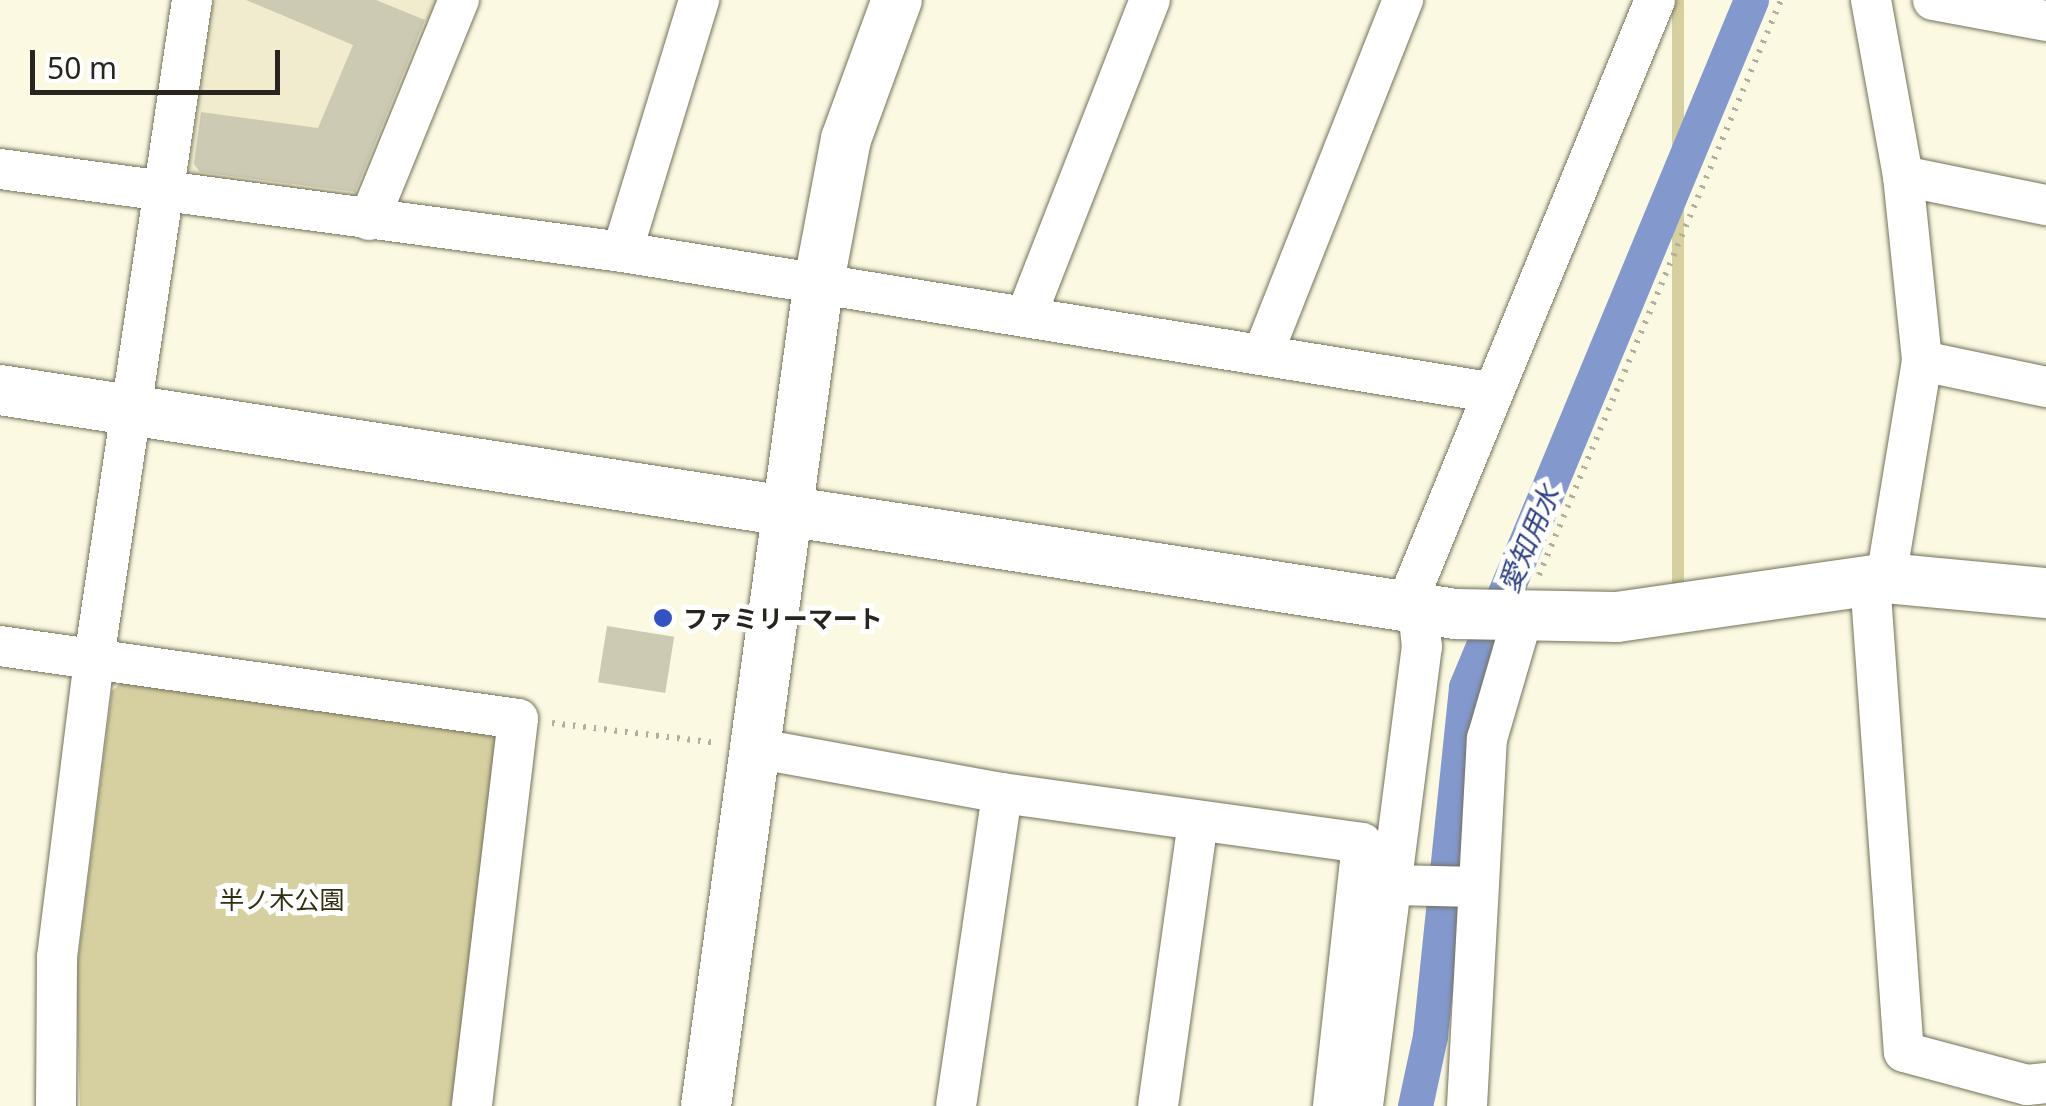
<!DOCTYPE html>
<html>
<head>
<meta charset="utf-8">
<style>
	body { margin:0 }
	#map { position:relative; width:2046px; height:1106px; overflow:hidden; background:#fbf9e1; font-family:"Noto Sans","Noto Sans JP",sans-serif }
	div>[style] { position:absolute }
	.built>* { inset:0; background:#f0eccd }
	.green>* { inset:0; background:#d6d0a1; transform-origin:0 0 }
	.canal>* { height:35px; margin:-17.5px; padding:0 17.5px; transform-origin:17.5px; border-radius:17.5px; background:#8398cd }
	.building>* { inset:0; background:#cdcab3; transform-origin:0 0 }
	.path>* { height:6px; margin-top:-3px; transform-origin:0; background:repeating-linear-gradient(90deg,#b0ae9c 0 2.5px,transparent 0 10.5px) }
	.roads { filter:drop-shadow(0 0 2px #74715c) drop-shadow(0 0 2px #74715c) }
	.minor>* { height:40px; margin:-20px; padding:0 20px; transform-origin:20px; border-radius:20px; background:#fff }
	.tertiary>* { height:50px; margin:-25px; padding:0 25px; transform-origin:25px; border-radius:25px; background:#fff }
	.dots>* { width:28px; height:28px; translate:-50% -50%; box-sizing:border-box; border:5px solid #fff; border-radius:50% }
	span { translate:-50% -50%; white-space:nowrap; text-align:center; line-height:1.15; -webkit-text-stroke:10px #fff; paint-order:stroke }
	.poi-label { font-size:25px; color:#27251d; font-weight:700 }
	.left { translate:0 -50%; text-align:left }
	.park-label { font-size:25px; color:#322e11 }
	.water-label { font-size:28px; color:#2d4183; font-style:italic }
	.scale { position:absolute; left:30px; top:50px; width:250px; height:45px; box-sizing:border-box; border:5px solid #27251d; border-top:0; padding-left:12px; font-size:30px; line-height:35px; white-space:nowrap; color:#27251d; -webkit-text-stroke:8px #fff; paint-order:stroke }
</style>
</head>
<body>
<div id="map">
	<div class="built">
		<div style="clip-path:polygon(213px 0,444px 0,369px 193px,353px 205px,200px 181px,189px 168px)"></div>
	</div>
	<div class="green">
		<div style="left:1672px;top:0;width:12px;height:614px"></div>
		<div style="clip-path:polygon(127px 678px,495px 732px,502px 744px,452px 1106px,80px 1106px,76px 976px,112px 691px)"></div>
	</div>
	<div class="canal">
		<div style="left:1415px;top:1106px;width:72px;rotate:-77.9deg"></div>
		<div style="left:1430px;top:1036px;width:351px;rotate:-84.1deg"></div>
		<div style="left:1466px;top:687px;width:744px;rotate:-67.47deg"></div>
	</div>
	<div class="building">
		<div style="clip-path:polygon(246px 0,376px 0,425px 20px,355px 192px,200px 172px,194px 164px,201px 112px,318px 128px,353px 45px)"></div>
		<div style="left:607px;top:626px;width:68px;height:57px;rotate:9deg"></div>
	</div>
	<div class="path">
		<div style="left:1539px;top:575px;width:624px;rotate:-67.18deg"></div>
		<div style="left:552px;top:723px;width:167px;rotate:6.9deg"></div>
	</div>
	<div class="roads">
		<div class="minor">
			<div style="left:1871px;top:0;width:179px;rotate:79.7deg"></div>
			<div style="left:1903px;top:176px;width:186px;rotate:84.1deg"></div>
			<div style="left:1922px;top:361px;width:220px;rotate:99.4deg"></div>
			<div style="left:1933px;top:0;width:115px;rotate:10.5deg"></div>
			<div style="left:0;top:169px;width:628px;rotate:7.6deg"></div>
			<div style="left:622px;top:252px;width:878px;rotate:9.17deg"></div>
			<div style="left:1903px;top:176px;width:146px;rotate:11.5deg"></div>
			<div style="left:369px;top:220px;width:238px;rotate:-67.8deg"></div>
			<div style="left:622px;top:252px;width:264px;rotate:-73deg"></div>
			<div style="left:1026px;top:316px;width:339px;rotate:-68.6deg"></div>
			<div style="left:1264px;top:351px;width:378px;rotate:-68.4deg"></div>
			<div style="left:1922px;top:361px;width:127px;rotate:11.8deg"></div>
			<div style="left:1870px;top:580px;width:473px;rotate:85.9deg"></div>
			<div style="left:1904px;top:1052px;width:127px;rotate:15deg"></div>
			<div style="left:2027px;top:1085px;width:19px;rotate:-6deg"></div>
			<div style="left:0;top:646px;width:523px;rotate:8.02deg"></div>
			<div style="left:518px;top:719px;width:390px;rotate:96.8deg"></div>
			<div style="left:754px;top:748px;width:252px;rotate:10.3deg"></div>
			<div style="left:1002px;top:793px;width:363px;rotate:7.9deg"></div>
			<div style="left:1362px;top:843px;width:265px;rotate:96.3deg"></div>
			<div style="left:1392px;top:885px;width:85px;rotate:1.3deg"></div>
			<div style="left:56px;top:1106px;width:149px;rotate:-89.6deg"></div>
			<div style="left:57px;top:957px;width:300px;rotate:-82.9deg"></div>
			<div style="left:94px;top:659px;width:666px;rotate:-81.54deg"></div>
			<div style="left:956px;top:1106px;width:316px;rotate:-81.6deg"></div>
			<div style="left:1158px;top:1106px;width:287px;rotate:-82deg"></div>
			<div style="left:1363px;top:1106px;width:463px;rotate:-82.7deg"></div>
			<div style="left:1422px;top:647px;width:64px;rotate:-96.2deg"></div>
			<div style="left:1415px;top:583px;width:630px;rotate:-67.62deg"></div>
			<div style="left:1467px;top:1106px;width:368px;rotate:-86.9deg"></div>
			<div style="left:1487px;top:739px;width:125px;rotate:-73.7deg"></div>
		</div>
		<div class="tertiary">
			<div style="left:0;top:390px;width:1473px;rotate:8.75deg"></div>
			<div style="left:1456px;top:614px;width:161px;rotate:1.1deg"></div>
			<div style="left:1617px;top:617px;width:272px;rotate:-8.2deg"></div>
			<div style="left:1886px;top:578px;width:161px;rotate:5.4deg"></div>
			<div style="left:706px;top:1106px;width:827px;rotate:-82.21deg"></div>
			<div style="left:818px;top:287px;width:151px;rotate:-79.3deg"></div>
			<div style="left:846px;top:139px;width:148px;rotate:-69.9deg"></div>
		</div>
	</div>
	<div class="dots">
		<div style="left:663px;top:618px;background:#3452c3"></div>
	</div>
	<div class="poi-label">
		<span class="left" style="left:683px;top:618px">ファミリーマート</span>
	</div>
	<div class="park-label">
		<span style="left:282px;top:899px">半ノ木公園</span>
	</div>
	<div class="water-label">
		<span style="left:1528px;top:539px;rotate:-67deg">愛知用水</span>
	</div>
	<div class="scale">50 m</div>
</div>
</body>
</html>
